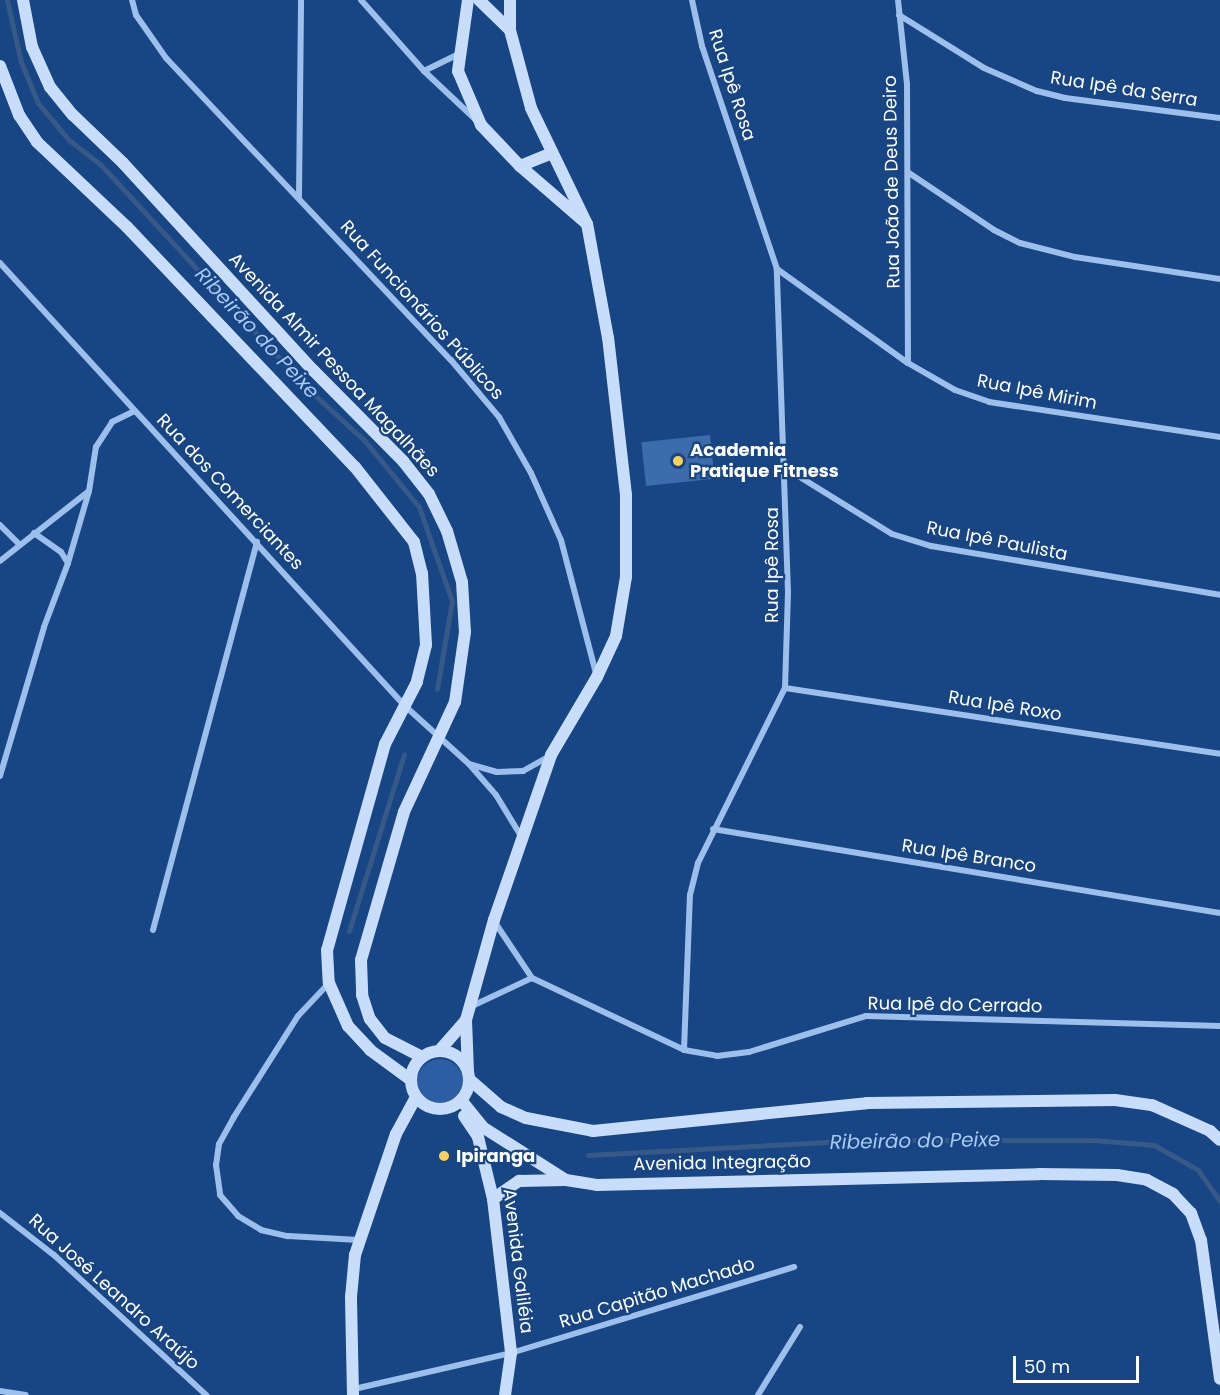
<!DOCTYPE html>
<html>
<head>
<meta charset="utf-8">
<style>
	body { margin:0 }
	#map { position:relative; width:1220px; height:1395px; overflow:hidden; background:#184583; font-family:Poppins,sans-serif }
	div>[style] { position:absolute }
	.green>* { inset:0; background:#2b5ea3 }
	.round { border-radius:50% }
	.stream>* { height:5px; margin:-2.5px; padding:0 2.5px; transform-origin:2.5px; border-radius:2.5px; background:#375987 }
	.building>* { inset:0; background:#3c6cab; transform-origin:0 0 }
	.street>* { height:6px; margin:-3px; padding:0 3px; transform-origin:3px; border-radius:3px; background:#9cbfec }
	.secondary>* { height:12px; margin:-6px; padding:0 6px; transform-origin:6px; border-radius:6px; background:#c8ddf9 }
	.secondary>.ring { margin:-6px; padding:0; box-sizing:content-box; background:none; border:12px solid #c8ddf9; border-radius:50% }
	.dots>* { width:16px; height:16px; translate:-50% -50%; box-sizing:border-box; border:3px solid #184583; border-radius:50% }
	span { translate:-50% -50%; white-space:nowrap; text-align:center; line-height:1.15; -webkit-text-stroke:4.5px #184583; paint-order:stroke }
	.street-label { font-size:18px; color:#fff }
	.poi-label { font-size:18px; color:#fff; font-weight:700 }
	.left { translate:0 -50%; text-align:left }
	.water-label { font-size:20px; color:#a7c9f4; font-style:italic }
	.scale { position:absolute; left:1013px; top:1356px; width:126px; height:27px; box-sizing:border-box; border:3px solid #fff; border-top:0; padding-left:8px; font-size:18px; line-height:21px; white-space:nowrap; color:#fff; -webkit-text-stroke:4px #184583; paint-order:stroke }
</style>
</head>
<body>
<div id="map">
	<div class="green">
		<div class="round" style="left:417px;top:1059px;width:46px;height:46px"></div>
	</div>
	<div class="stream">
		<div style="left:7px;top:0;width:64px;rotate:77.3deg"></div>
		<div style="left:21px;top:62px;width:44px;rotate:67.5deg"></div>
		<div style="left:38px;top:103px;width:48px;rotate:50deg"></div>
		<div style="left:69px;top:140px;width:41px;rotate:38deg"></div>
		<div style="left:101px;top:165px;width:305px;rotate:47.3deg"></div>
		<div style="left:308px;top:389px;width:77px;rotate:42.4deg"></div>
		<div style="left:365px;top:441px;width:85px;rotate:50.7deg"></div>
		<div style="left:419px;top:507px;width:100px;rotate:70.7deg"></div>
		<div style="left:452px;top:601px;width:89px;rotate:99.7deg"></div>
		<div style="left:349px;top:931px;width:185px;rotate:-72.7deg"></div>
		<div style="left:588px;top:1155px;width:277px;rotate:-3.1deg"></div>
		<div style="left:865px;top:1140px;width:228px"></div>
		<div style="left:1093px;top:1140px;width:61px;rotate:4.7deg"></div>
		<div style="left:1154px;top:1145px;width:51px;rotate:29.6deg"></div>
		<div style="left:1198px;top:1170px;width:38px;rotate:55deg"></div>
	</div>
	<div class="building">
		<div style="left:710px;top:435px;width:44px;height:69px;rotate:84deg"></div>
	</div>
	<div class="street">
		<div style="left:132px;top:0;width:16px;rotate:75deg"></div>
		<div style="left:136px;top:15px;width:52px;rotate:55.1deg"></div>
		<div style="left:166px;top:58px;width:415px;rotate:46.7deg"></div>
		<div style="left:451px;top:360px;width:75px;rotate:49.9deg"></div>
		<div style="left:499px;top:417px;width:64px;rotate:60.3deg"></div>
		<div style="left:531px;top:473px;width:73px;rotate:65.9deg"></div>
		<div style="left:561px;top:540px;width:138px;rotate:75.3deg"></div>
		<div style="left:361px;top:0;width:95px;rotate:48.4deg"></div>
		<div style="left:424px;top:71px;width:70px;rotate:43.3deg"></div>
		<div style="left:898px;top:0;width:84px;rotate:83.9deg"></div>
		<div style="left:907px;top:84px;width:279px;rotate:89.8deg"></div>
		<div style="left:899px;top:15px;width:100px;rotate:31.9deg"></div>
		<div style="left:984px;top:68px;width:58px;rotate:23.5deg"></div>
		<div style="left:1037px;top:91px;width:29px;rotate:14deg"></div>
		<div style="left:1065px;top:98px;width:156px;rotate:7.4deg"></div>
		<div style="left:424px;top:71px;width:37px;rotate:-26deg"></div>
		<div style="left:909px;top:173px;width:102px;rotate:33.8deg"></div>
		<div style="left:994px;top:230px;width:29px;rotate:27deg"></div>
		<div style="left:1020px;top:243px;width:57px;rotate:14.3deg"></div>
		<div style="left:1075px;top:257px;width:147px;rotate:8.6deg"></div>
		<div style="left:299px;top:197px;width:197px;rotate:-89.4deg"></div>
		<div style="left:0;top:263px;width:600px;rotate:47.57deg"></div>
		<div style="left:405px;top:706px;width:86px;rotate:42.2deg"></div>
		<div style="left:469px;top:764px;width:41px;rotate:48.9deg"></div>
		<div style="left:496px;top:795px;width:48px;rotate:58.6deg"></div>
		<div style="left:777px;top:269px;width:161px;rotate:35.7deg"></div>
		<div style="left:908px;top:363px;width:54px;rotate:29.9deg"></div>
		<div style="left:955px;top:390px;width:36px;rotate:19deg"></div>
		<div style="left:989px;top:402px;width:234px;rotate:8.6deg"></div>
		<div style="left:787px;top:469px;width:123px;rotate:31.8deg"></div>
		<div style="left:892px;top:534px;width:41px;rotate:17.1deg"></div>
		<div style="left:931px;top:546px;width:293px;rotate:9.6deg"></div>
		<div style="left:0;top:525px;width:27px;rotate:45deg"></div>
		<div style="left:34px;top:533px;width:33px;rotate:35deg"></div>
		<div style="left:61px;top:552px;width:13px;rotate:58deg"></div>
		<div style="left:0;top:561px;width:113px;rotate:-38.2deg"></div>
		<div style="left:785px;top:688px;width:440px;rotate:8.6deg"></div>
		<div style="left:469px;top:764px;width:29px;rotate:16deg"></div>
		<div style="left:497px;top:772px;width:26px;rotate:-2deg"></div>
		<div style="left:523px;top:771px;width:31px;rotate:-29deg"></div>
		<div style="left:0;top:776px;width:155px;rotate:-73.5deg"></div>
		<div style="left:44px;top:627px;width:68px;rotate:-69.4deg"></div>
		<div style="left:68px;top:563px;width:75px;rotate:-73.7deg"></div>
		<div style="left:89px;top:491px;width:45px;rotate:-81deg"></div>
		<div style="left:96px;top:447px;width:30px;rotate:-57deg"></div>
		<div style="left:112px;top:422px;width:25px;rotate:-26deg"></div>
		<div style="left:713px;top:829px;width:514px;rotate:9.41deg"></div>
		<div style="left:494px;top:921px;width:69px;rotate:56.3deg"></div>
		<div style="left:532px;top:978px;width:168px;rotate:25.3deg"></div>
		<div style="left:684px;top:1050px;width:34px;rotate:10deg"></div>
		<div style="left:717px;top:1056px;width:32px;rotate:-7deg"></div>
		<div style="left:749px;top:1052px;width:122px;rotate:-17.1deg"></div>
		<div style="left:866px;top:1016px;width:354px;rotate:1.6deg"></div>
		<div style="left:153px;top:930px;width:402px;rotate:-75deg"></div>
		<div style="left:329px;top:983px;width:45px;rotate:133.2deg"></div>
		<div style="left:298px;top:1016px;width:120px;rotate:122.4deg"></div>
		<div style="left:234px;top:1117px;width:31px;rotate:119deg"></div>
		<div style="left:219px;top:1144px;width:21px;rotate:98deg"></div>
		<div style="left:216px;top:1165px;width:30px;rotate:82deg"></div>
		<div style="left:220px;top:1195px;width:28px;rotate:49deg"></div>
		<div style="left:238px;top:1216px;width:27px;rotate:31deg"></div>
		<div style="left:261px;top:1230px;width:28px;rotate:13deg"></div>
		<div style="left:288px;top:1236px;width:71px;rotate:3.2deg"></div>
		<div style="left:470px;top:1007px;width:68px;rotate:-25.1deg"></div>
		<div style="left:684px;top:1050px;width:155px;rotate:-87.8deg"></div>
		<div style="left:690px;top:895px;width:33px;rotate:-76deg"></div>
		<div style="left:698px;top:863px;width:195px;rotate:-63.6deg"></div>
		<div style="left:785px;top:688px;width:96px;rotate:-88.2deg"></div>
		<div style="left:788px;top:592px;width:323px;rotate:-92deg"></div>
		<div style="left:777px;top:269px;width:235px;rotate:-108.6deg"></div>
		<div style="left:702px;top:46px;width:47px;rotate:-102.3deg"></div>
		<div style="left:0;top:1213px;width:68px;rotate:37.9deg"></div>
		<div style="left:54px;top:1255px;width:207px;rotate:42.6deg"></div>
		<div style="left:354px;top:1389px;width:161px;rotate:-12.9deg"></div>
		<div style="left:511px;top:1353px;width:296px;rotate:-16.9deg"></div>
		<div style="left:0;top:1391px;width:26px;rotate:9deg"></div>
		<div style="left:758px;top:1395px;width:80px;rotate:-58.3deg"></div>
	</div>
	<div class="secondary">
		<div style="left:23px;top:0;width:48px;rotate:79.2deg"></div>
		<div style="left:32px;top:47px;width:44px;rotate:65.8deg"></div>
		<div style="left:50px;top:87px;width:36px;rotate:51deg"></div>
		<div style="left:73px;top:115px;width:69px;rotate:43.8deg"></div>
		<div style="left:123px;top:163px;width:281px;rotate:47.5deg"></div>
		<div style="left:313px;top:370px;width:128px;rotate:45.3deg"></div>
		<div style="left:403px;top:461px;width:42px;rotate:51.8deg"></div>
		<div style="left:429px;top:494px;width:41px;rotate:64.1deg"></div>
		<div style="left:447px;top:531px;width:53px;rotate:73.6deg"></div>
		<div style="left:462px;top:582px;width:50px;rotate:86.6deg"></div>
		<div style="left:465px;top:632px;width:71px;rotate:98.1deg"></div>
		<div style="left:455px;top:702px;width:121px;rotate:114.9deg"></div>
		<div style="left:404px;top:812px;width:154px;rotate:106.2deg"></div>
		<div style="left:361px;top:960px;width:35px;rotate:88deg"></div>
		<div style="left:362px;top:995px;width:25px;rotate:72deg"></div>
		<div style="left:370px;top:1019px;width:24px;rotate:52deg"></div>
		<div style="left:385px;top:1038px;width:42px;rotate:27.2deg"></div>
		<div style="left:468px;top:0;width:72px;rotate:98deg"></div>
		<div style="left:458px;top:71px;width:59px;rotate:66.9deg"></div>
		<div style="left:481px;top:125px;width:57px;rotate:46.4deg"></div>
		<div style="left:520px;top:166px;width:87px;rotate:40.8deg"></div>
		<div style="left:479px;top:0;width:43px;rotate:44.1deg"></div>
		<div style="left:0;top:66px;width:53px;rotate:68.8deg"></div>
		<div style="left:19px;top:115px;width:32px;rotate:56deg"></div>
		<div style="left:37px;top:142px;width:124px;rotate:43.4deg"></div>
		<div style="left:127px;top:227px;width:331px;rotate:46.5deg"></div>
		<div style="left:355px;top:467px;width:95px;rotate:51.8deg"></div>
		<div style="left:414px;top:542px;width:32px;rotate:76deg"></div>
		<div style="left:422px;top:573px;width:72px;rotate:86.8deg"></div>
		<div style="left:426px;top:645px;width:38px;rotate:104deg"></div>
		<div style="left:417px;top:682px;width:70px;rotate:117.3deg"></div>
		<div style="left:385px;top:744px;width:214px;rotate:105.7deg"></div>
		<div style="left:327px;top:950px;width:33px;rotate:87deg"></div>
		<div style="left:329px;top:983px;width:47px;rotate:66.2deg"></div>
		<div style="left:348px;top:1026px;width:33px;rotate:47deg"></div>
		<div style="left:370px;top:1050px;width:51px;rotate:36.2deg"></div>
		<div style="left:520px;top:166px;width:35px;rotate:-22deg"></div>
		<div style="left:439px;top:1051px;width:41px;rotate:-48.9deg"></div>
		<div class="ring" style="left:411px;top:1051px;width:46px;height:46px"></div>
		<div style="left:468px;top:1072px;width:52px;rotate:-92.2deg"></div>
		<div style="left:466px;top:1020px;width:104px;rotate:-74.4deg"></div>
		<div style="left:494px;top:920px;width:175px;rotate:-70.9deg"></div>
		<div style="left:551px;top:755px;width:91px;rotate:-59.5deg"></div>
		<div style="left:597px;top:677px;width:45px;rotate:-65.1deg"></div>
		<div style="left:616px;top:636px;width:60px;rotate:-80.4deg"></div>
		<div style="left:626px;top:577px;width:82px;rotate:-90deg"></div>
		<div style="left:626px;top:495px;width:158px;rotate:-96.5deg"></div>
		<div style="left:608px;top:338px;width:116px;rotate:-100.4deg"></div>
		<div style="left:587px;top:224px;width:129px;rotate:-115.8deg"></div>
		<div style="left:531px;top:108px;width:81px;rotate:-105.1deg"></div>
		<div style="left:510px;top:30px;width:30px;rotate:-90deg"></div>
		<div style="left:469px;top:1079px;width:43px;rotate:41.2deg"></div>
		<div style="left:501px;top:1107px;width:27px;rotate:24deg"></div>
		<div style="left:526px;top:1118px;width:68px;rotate:11deg"></div>
		<div style="left:593px;top:1131px;width:275px;rotate:-5.8deg"></div>
		<div style="left:867px;top:1103px;width:248px;rotate:-0.7deg"></div>
		<div style="left:1115px;top:1100px;width:37px;rotate:8deg"></div>
		<div style="left:1152px;top:1105px;width:64px;rotate:24.1deg"></div>
		<div style="left:1210px;top:1131px;width:13px;rotate:42deg"></div>
		<div style="left:461px;top:1100px;width:36px;rotate:51deg"></div>
		<div style="left:484px;top:1128px;width:97px;rotate:32.4deg"></div>
		<div style="left:566px;top:1180px;width:31px;rotate:9deg"></div>
		<div style="left:597px;top:1185px;width:442px;rotate:-1.4deg"></div>
		<div style="left:1039px;top:1174px;width:78px;rotate:0.7deg"></div>
		<div style="left:1117px;top:1175px;width:30px;rotate:9deg"></div>
		<div style="left:1147px;top:1180px;width:30px;rotate:28deg"></div>
		<div style="left:1173px;top:1194px;width:26px;rotate:47deg"></div>
		<div style="left:1191px;top:1213px;width:29px;rotate:70deg"></div>
		<div style="left:1201px;top:1240px;width:140px;rotate:82.2deg"></div>
		<div style="left:464px;top:1116px;width:25px;rotate:56deg"></div>
		<div style="left:478px;top:1137px;width:64px;rotate:76.4deg"></div>
		<div style="left:493px;top:1199px;width:155px;rotate:83.3deg"></div>
		<div style="left:511px;top:1353px;width:42px;rotate:98.1deg"></div>
		<div style="left:493px;top:1199px;width:32px;rotate:-35deg"></div>
		<div style="left:519px;top:1181px;width:45px;rotate:-1.3deg"></div>
		<div style="left:353px;top:1395px;width:98px;rotate:-91.2deg"></div>
		<div style="left:351px;top:1297px;width:42px;rotate:-84.6deg"></div>
		<div style="left:355px;top:1255px;width:128px;rotate:-71.3deg"></div>
		<div style="left:396px;top:1134px;width:42px;rotate:-61.6deg"></div>
	</div>
	<div class="dots">
		<div style="left:678px;top:461px;background:#ffd157"></div>
		<div style="left:444px;top:1156px;background:#ffd157"></div>
	</div>
	<div class="street-label">
		<span style="left:732px;top:85px;rotate:72deg">Rua Ipê Rosa</span>
		<span style="left:1124px;top:89px;rotate:9deg">Rua Ipê da Serra</span>
		<span style="left:892px;top:182px;rotate:-91deg">Rua João de Deus Deiro</span>
		<span style="left:422px;top:310px;rotate:48deg">Rua Funcionários Públicos</span>
		<span style="left:334px;top:365px;rotate:47deg">Avenida Almir Pessoa Magalhães</span>
		<span style="left:1037px;top:392px;rotate:11deg">Rua Ipê Mirim</span>
		<span style="left:230px;top:492px;rotate:47deg">Rua dos Comerciantes</span>
		<span style="left:997px;top:541px;rotate:11deg">Rua Ipê Paulista</span>
		<span style="left:772px;top:565px;rotate:-90deg">Rua Ipê Rosa</span>
		<span style="left:1005px;top:706px;rotate:9deg">Rua Ipê Roxo</span>
		<span style="left:969px;top:856px;rotate:9deg">Rua Ipê Branco</span>
		<span style="left:955px;top:1005px;rotate:1deg">Rua Ipê do Cerrado</span>
		<span style="left:722px;top:1163px;rotate:-1deg">Avenida Integração</span>
		<span style="left:518px;top:1261px;rotate:83deg">Avenida Galiléia</span>
		<span style="left:114px;top:1292px;rotate:42deg">Rua José Leandro Araújo</span>
		<span style="left:657px;top:1293px;rotate:-17deg">Rua Capitão Machado</span>
	</div>
	<div class="poi-label">
		<span class="left" style="left:690px;top:461px">Academia<br>Pratique Fitness</span>
		<span class="left" style="left:456px;top:1156px">Ipiranga</span>
	</div>
	<div class="water-label">
		<span style="left:257px;top:333px;rotate:47deg">Ribeirão do Peixe</span>
		<span style="left:915px;top:1141px;rotate:-1deg">Ribeirão do Peixe</span>
	</div>
	<div class="scale">50 m</div>
</div>
</body>
</html>
